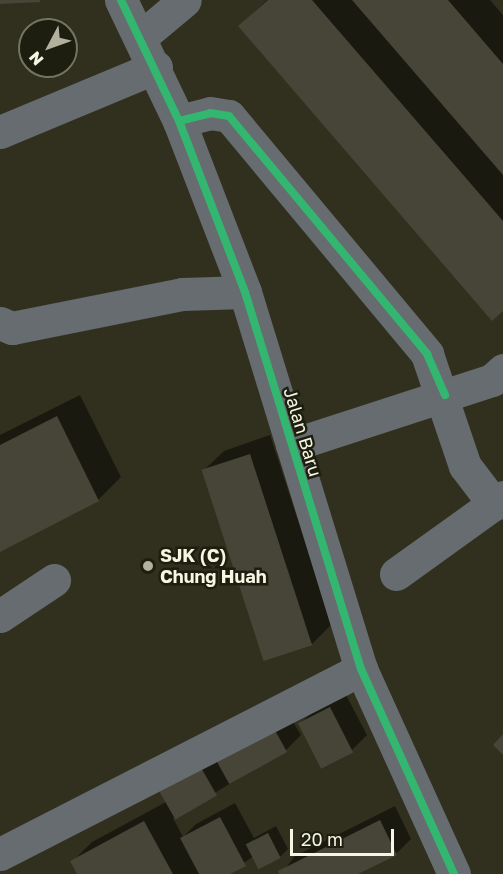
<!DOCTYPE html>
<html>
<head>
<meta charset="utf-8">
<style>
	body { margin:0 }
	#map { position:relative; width:503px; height:874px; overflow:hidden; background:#31301f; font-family:"Golos Text",sans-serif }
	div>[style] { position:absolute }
	.shadow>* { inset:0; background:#0007 }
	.building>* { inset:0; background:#464537; transform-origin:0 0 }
	.minor>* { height:33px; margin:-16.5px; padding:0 16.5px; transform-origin:16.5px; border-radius:16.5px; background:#666c6f }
	.cycleway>* { height:8px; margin:-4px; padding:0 4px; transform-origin:4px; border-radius:4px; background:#33b770 }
	.dots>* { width:16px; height:16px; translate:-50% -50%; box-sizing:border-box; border:3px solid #1e1e10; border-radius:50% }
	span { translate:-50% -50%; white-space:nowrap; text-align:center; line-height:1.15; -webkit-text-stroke:5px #1e1e10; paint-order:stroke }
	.street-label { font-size:18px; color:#f6f6e3 }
	.poi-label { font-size:18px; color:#f6f6e3; font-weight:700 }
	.left { translate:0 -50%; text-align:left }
	.north { position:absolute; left:18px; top:18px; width:60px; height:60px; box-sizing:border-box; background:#1e1e10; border:2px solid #747464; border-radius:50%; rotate:229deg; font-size:16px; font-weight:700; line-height:24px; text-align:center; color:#f6f6e3 }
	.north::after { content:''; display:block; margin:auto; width:21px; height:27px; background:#b1b19e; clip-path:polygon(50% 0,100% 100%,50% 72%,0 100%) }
	.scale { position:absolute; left:290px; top:829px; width:104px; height:27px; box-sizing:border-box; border:3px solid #f6f6e3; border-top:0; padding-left:8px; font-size:18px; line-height:21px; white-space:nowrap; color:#f6f6e3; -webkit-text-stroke:4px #1e1e10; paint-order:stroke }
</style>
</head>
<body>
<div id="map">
	<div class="shadow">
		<div style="clip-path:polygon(267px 0,490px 0,503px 15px,503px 309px,240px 26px)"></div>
		<div style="clip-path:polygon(80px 395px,121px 477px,98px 500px,0 550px,0 435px)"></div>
		<div style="clip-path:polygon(270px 435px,332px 624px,312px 644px,204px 470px,224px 451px)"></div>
		<div style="clip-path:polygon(345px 693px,367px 735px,352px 750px,322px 766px,300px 724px,315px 709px)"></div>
		<div style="clip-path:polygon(287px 712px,301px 735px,286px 750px,173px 818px,183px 837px,196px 824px,235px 803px,254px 838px,276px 826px,288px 849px,280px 857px,254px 856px,227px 874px,78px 874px,72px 862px,92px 842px,166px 802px,160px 790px)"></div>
		<div style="clip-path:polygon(395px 806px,411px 839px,396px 854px,355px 874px,281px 874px,295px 856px)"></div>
	</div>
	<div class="building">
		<div style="clip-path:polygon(0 0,40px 0,40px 2px,0 4px)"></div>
		<div style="clip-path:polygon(268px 0,312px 0,503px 221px,503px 311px,492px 321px,238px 26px)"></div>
		<div style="clip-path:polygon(352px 0,448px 0,503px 64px,503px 175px)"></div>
		<div style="clip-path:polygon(57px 416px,99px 501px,0 552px,0 445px)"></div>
		<div style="left:250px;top:454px;width:201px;height:51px;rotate:72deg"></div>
		<div style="left:330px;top:707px;width:51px;height:36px;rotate:63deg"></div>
		<div style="left:272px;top:725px;width:31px;height:66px;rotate:61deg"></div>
		<div style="clip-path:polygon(503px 734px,503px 755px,493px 745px)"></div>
		<div style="left:200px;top:766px;width:34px;height:48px;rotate:60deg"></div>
		<div style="clip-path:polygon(220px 817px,246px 866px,230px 874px,199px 874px,180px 838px)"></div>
		<div style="clip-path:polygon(380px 820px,397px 855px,358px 874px,279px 874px,278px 871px)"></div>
		<div style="clip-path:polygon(144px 821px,173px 874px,77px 874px,70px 861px)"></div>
		<div style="left:268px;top:833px;width:28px;height:25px;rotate:63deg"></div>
	</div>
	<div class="minor">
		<div style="left:121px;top:0;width:134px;rotate:64.4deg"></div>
		<div style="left:179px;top:121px;width:183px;rotate:68.9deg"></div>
		<div style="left:245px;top:292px;width:394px;rotate:72.9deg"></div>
		<div style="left:361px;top:669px;width:225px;rotate:65.6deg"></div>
		<div style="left:141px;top:37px;width:57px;rotate:-40.1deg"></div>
		<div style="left:179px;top:121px;width:32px;rotate:-14deg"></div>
		<div style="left:210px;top:113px;width:19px;rotate:9deg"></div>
		<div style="left:229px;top:116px;width:310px;rotate:50.2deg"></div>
		<div style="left:427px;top:354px;width:118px;rotate:71.3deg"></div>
		<div style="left:465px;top:466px;width:48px;rotate:52.7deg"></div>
		<div style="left:0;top:132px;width:169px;rotate:-22.6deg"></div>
		<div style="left:0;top:323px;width:13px;rotate:23deg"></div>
		<div style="left:12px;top:328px;width:173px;rotate:-11.3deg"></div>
		<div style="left:182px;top:294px;width:63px;rotate:-1.8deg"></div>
		<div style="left:292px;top:445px;width:210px;rotate:-18deg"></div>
		<div style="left:492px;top:380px;width:15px;rotate:-42deg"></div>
		<div style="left:396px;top:574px;width:132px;rotate:-35.7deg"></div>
		<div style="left:0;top:616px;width:65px;rotate:-33.7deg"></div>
		<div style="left:0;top:854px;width:406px;rotate:-27.1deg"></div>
	</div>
	<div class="cycleway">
		<div style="left:121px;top:0;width:134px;rotate:64.4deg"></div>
		<div style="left:179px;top:121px;width:183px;rotate:68.9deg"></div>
		<div style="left:245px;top:292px;width:394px;rotate:72.9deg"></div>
		<div style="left:361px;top:669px;width:225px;rotate:65.6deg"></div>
		<div style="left:179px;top:121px;width:32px;rotate:-14deg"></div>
		<div style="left:210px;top:113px;width:19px;rotate:9deg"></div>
		<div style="left:229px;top:116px;width:310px;rotate:50.2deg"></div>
		<div style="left:427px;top:354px;width:45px;rotate:66.3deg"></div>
	</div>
	<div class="dots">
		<div style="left:148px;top:566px;background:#b1b19e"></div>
	</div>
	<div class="street-label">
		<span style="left:303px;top:432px;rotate:73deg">Jalan Baru</span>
	</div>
	<div class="poi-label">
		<span class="left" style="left:160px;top:566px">SJK (C)<br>Chung Huah</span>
	</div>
	<div class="north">N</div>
	<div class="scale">20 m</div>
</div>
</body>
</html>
